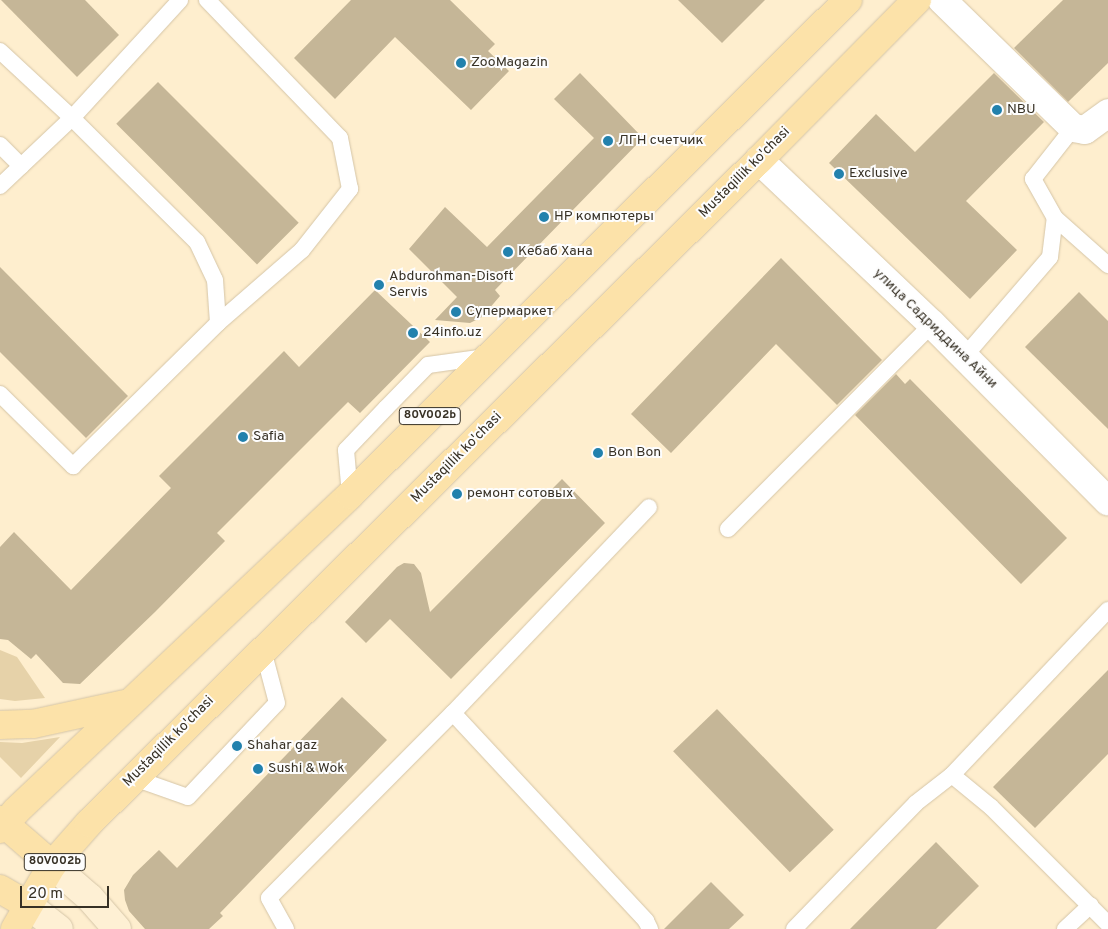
<!DOCTYPE html>
<html>
<head>
<meta charset="utf-8">
<style>
	body { margin:0 }
	#map { position:relative; width:1108px; height:929px; overflow:hidden; background:#feeece; font-family:Overpass,sans-serif }
	div>[style] { position:absolute }
	.green>* { inset:0; background:#e6d2a9 }
	.building>* { inset:0; background:#c5b697; transform-origin:0 0 }
	.roads { filter:drop-shadow(0 0 1px #d5c5a7) drop-shadow(0 0 1px #d5c5a7) }
	.service>* { height:16px; margin:-8px; padding:0 8px; transform-origin:8px; border-radius:8px; background:#fff }
	.minor>* { height:28px; margin:-14px; padding:0 14px; transform-origin:14px; border-radius:14px; background:#fff }
	.secondary>* { height:28px; margin:-14px; padding:0 14px; transform-origin:14px; border-radius:14px; background:#fef0d4 }
	.primary>* { height:28px; margin:-14px; padding:0 14px; transform-origin:14px; border-radius:14px; background:#fce2a9 }
	.dots>* { width:14px; height:14px; translate:-50% -50%; box-sizing:border-box; border:2px solid #fdfdfd; border-radius:50% }
	span { translate:-50% -50%; white-space:nowrap; text-align:center; line-height:1.15; -webkit-text-stroke:4px #fdfdfd; paint-order:stroke }
	.shield-label span { padding:1px 4px; background:#fdfdfd; border:1px solid; border-radius:4px; -webkit-text-stroke-width:0 }
	.shield-label { font-size:12px; color:#373125; font-weight:700 }
	.poi-label { font-size:14px; color:#373125 }
	.left { translate:0 -50%; text-align:left }
	.street-label { font-size:14px; color:#373125 }
	.scale { position:absolute; left:20px; top:886px; width:89px; height:22px; box-sizing:border-box; border:2px solid #373125; border-top:0; padding-left:6px; font-size:15px; line-height:18px; white-space:nowrap; color:#373125; -webkit-text-stroke:4px #fdfdfd; paint-order:stroke }
</style>
</head>
<body>
<div id="map">
	<div class="green">
		<div style="clip-path:polygon(0 650px,17px 657px,45px 698px,15px 701px,0 699px)"></div>
		<div style="clip-path:polygon(60px 737px,21px 778px,0 757px,0 742px,22px 743px)"></div>
	</div>
	<div class="building">
		<div style="clip-path:polygon(1px 0,85px 0,119px 35px,77px 77px)"></div>
		<div style="clip-path:polygon(351px 0,450px 0,495px 44px,488px 51px,509px 71px,471px 110px,395px 37px,335px 99px,294px 58px)"></div>
		<div style="clip-path:polygon(678px 0,765px 0,722px 43px)"></div>
		<div style="clip-path:polygon(1063px 0,1108px 0,1108px 63px,1068px 102px,1014px 48px)"></div>
		<div style="clip-path:polygon(580px 73px,643px 138px,495px 290px,500px 296px,482px 317px,470px 323px,435px 320px,457px 297px,409px 249px,445px 207px,487px 247px,594px 138px,554px 99px)"></div>
		<div style="clip-path:polygon(994px 73px,1044px 122px,966px 201px,1017px 250px,970px 299px,829px 163px,876px 114px,915px 152px)"></div>
		<div style="left:158px;top:82px;width:199px;height:59px;rotate:45deg"></div>
		<div style="clip-path:polygon(781px 258px,882px 360px,837px 405px,776px 344px,671px 453px,631px 414px)"></div>
		<div style="clip-path:polygon(0 267px,128px 396px,86px 438px,0 352px)"></div>
		<div style="clip-path:polygon(375px 290px,430px 342px,360px 413px,348px 402px,217px 533px,225px 541px,155px 612px,80px 684px,63px 683px,36px 654px,31px 659px,8px 640px,0 639px,0 547px,14px 532px,71px 590px,171px 488px,159px 476px,284px 351px,299px 367px)"></div>
		<div style="clip-path:polygon(1079px 292px,1108px 321px,1108px 429px,1025px 347px)"></div>
		<div style="clip-path:polygon(896px 374px,905px 384px,910px 379px,1067px 538px,1021px 584px,855px 415px)"></div>
		<div style="clip-path:polygon(562px 479px,605px 523px,451px 679px,390px 619px,366px 643px,345px 622px,397px 567px,404px 563px,414px 564px,421px 573px,430px 612px)"></div>
		<div style="clip-path:polygon(1108px 670px,1108px 754px,1035px 828px,993px 787px)"></div>
		<div style="clip-path:polygon(342px 697px,387px 740px,220px 913px,223px 916px,209px 929px,145px 929px,129px 911px,125px 900px,124px 890px,133px 875px,159px 850px,177px 868px)"></div>
		<div style="left:717px;top:709px;width:168px;height:61px;rotate:46deg"></div>
		<div style="clip-path:polygon(936px 842px,979px 886px,936px 929px,850px 929px)"></div>
		<div style="clip-path:polygon(711px 882px,744px 915px,729px 929px,664px 929px)"></div>
	</div>
	<div class="roads">
		<div class="service">
			<div style="left:0;top:51px;width:98px;rotate:42.9deg"></div>
			<div style="left:72px;top:118px;width:160px;rotate:-47.5deg"></div>
			<div style="left:0;top:145px;width:30px;rotate:45deg"></div>
			<div style="left:0;top:186px;width:99px;rotate:-43.4deg"></div>
			<div style="left:72px;top:118px;width:176px;rotate:44.8deg"></div>
			<div style="left:197px;top:242px;width:42px;rotate:64.7deg"></div>
			<div style="left:215px;top:280px;width:43px;rotate:86deg"></div>
			<div style="left:1055px;top:218px;width:71px;rotate:41.6deg"></div>
			<div style="left:964px;top:357px;width:132px;rotate:-49.3deg"></div>
			<div style="left:1050px;top:257px;width:39px;rotate:-83deg"></div>
			<div style="left:1055px;top:218px;width:45px;rotate:-119.4deg"></div>
			<div style="left:1033px;top:179px;width:65px;rotate:-51.9deg"></div>
			<div style="left:0;top:394px;width:103px;rotate:44.6deg"></div>
			<div style="left:73px;top:466px;width:204px;rotate:-44.6deg"></div>
			<div style="left:218px;top:323px;width:111px;rotate:-41deg"></div>
			<div style="left:302px;top:250px;width:78px;rotate:-51.8deg"></div>
			<div style="left:350px;top:189px;width:52px;rotate:-101.1deg"></div>
			<div style="left:340px;top:138px;width:192px;rotate:-133.9deg"></div>
			<div style="left:350px;top:495px;width:45px;rotate:-95.1deg"></div>
			<div style="left:346px;top:450px;width:58px;rotate:-46.4deg"></div>
			<div style="left:386px;top:408px;width:60px;rotate:-45.7deg"></div>
			<div style="left:428px;top:365px;width:59px;rotate:-7.9deg"></div>
			<div style="left:728px;top:529px;width:289px;rotate:-45.1deg"></div>
			<div style="left:453px;top:713px;width:284px;rotate:47.1deg"></div>
			<div style="left:646px;top:921px;width:9px;rotate:63deg"></div>
			<div style="left:952px;top:775px;width:227px;rotate:-46.6deg"></div>
			<div style="left:134px;top:778px;width:57px;rotate:19.4deg"></div>
			<div style="left:188px;top:797px;width:129px;rotate:-46.6deg"></div>
			<div style="left:277px;top:703px;width:55px;rotate:-104.8deg"></div>
			<div style="left:286px;top:929px;width:35px;rotate:-119deg"></div>
			<div style="left:269px;top:898px;width:261px;rotate:-45.2deg"></div>
			<div style="left:453px;top:713px;width:284px;rotate:-46.4deg"></div>
			<div style="left:794px;top:929px;width:175px;rotate:-45.9deg"></div>
			<div style="left:916px;top:803px;width:46px;rotate:-37.9deg"></div>
			<div style="left:952px;top:775px;width:50px;rotate:39.4deg"></div>
			<div style="left:991px;top:807px;width:165px;rotate:45deg"></div>
			<div style="left:1065px;top:929px;width:35px;rotate:-43deg"></div>
		</div>
		<div class="minor">
			<div style="left:942px;top:0;width:183px;rotate:44.3deg"></div>
			<div style="left:1073px;top:128px;width:12px;rotate:9deg"></div>
			<div style="left:1085px;top:130px;width:29px;rotate:-36deg"></div>
			<div style="left:759px;top:160px;width:238px;rotate:43.5deg"></div>
			<div style="left:932px;top:324px;width:250px;rotate:45.2deg"></div>
		</div>
		<div class="secondary">
			<div style="left:52px;top:865px;width:50px;rotate:41deg"></div>
			<div style="left:90px;top:898px;width:41px;rotate:48.9deg"></div>
			<div style="left:28px;top:905px;width:39px;rotate:38deg"></div>
		</div>
		<div class="primary">
			<div style="left:0;top:725px;width:33px;rotate:-2deg"></div>
			<div style="left:33px;top:724px;width:98px;rotate:-12.3deg"></div>
			<div style="left:0;top:820px;width:69px;rotate:40.9deg"></div>
			<div style="left:0;top:829px;width:24px;rotate:-48deg"></div>
			<div style="left:16px;top:811px;width:460px;rotate:-43.4deg"></div>
			<div style="left:350px;top:495px;width:702px;rotate:-44.83deg"></div>
			<div style="left:0;top:889px;width:32px;rotate:30deg"></div>
			<div style="left:15px;top:929px;width:74px;rotate:-60deg"></div>
			<div style="left:52px;top:865px;width:56px;rotate:-48.6deg"></div>
			<div style="left:89px;top:823px;width:943px;rotate:-44.7deg"></div>
			<div style="left:759px;top:160px;width:225px;rotate:-45.4deg"></div>
		</div>
	</div>
	<div class="dots">
		<div style="left:461px;top:63px;background:#2281ad"></div>
		<div style="left:997px;top:110px;background:#2281ad"></div>
		<div style="left:608px;top:141px;background:#2281ad"></div>
		<div style="left:839px;top:174px;background:#2281ad"></div>
		<div style="left:544px;top:217px;background:#2281ad"></div>
		<div style="left:508px;top:252px;background:#2281ad"></div>
		<div style="left:379px;top:285px;background:#2281ad"></div>
		<div style="left:456px;top:312px;background:#2281ad"></div>
		<div style="left:413px;top:333px;background:#2281ad"></div>
		<div style="left:243px;top:437px;background:#2281ad"></div>
		<div style="left:598px;top:453px;background:#2281ad"></div>
		<div style="left:457px;top:494px;background:#2281ad"></div>
		<div style="left:237px;top:746px;background:#2281ad"></div>
		<div style="left:258px;top:769px;background:#2281ad"></div>
	</div>
	<div class="shield-label">
		<span style="left:430px;top:416px">80V002b</span>
		<span style="left:55px;top:862px">80V002b</span>
	</div>
	<div class="poi-label">
		<span class="left" style="left:471px;top:63px">ZooMagazin</span>
		<span class="left" style="left:1007px;top:110px">NBU</span>
		<span class="left" style="left:618px;top:141px">ЛГН счетчик</span>
		<span class="left" style="left:849px;top:174px">Exclusive</span>
		<span class="left" style="left:554px;top:217px">HP компютеры</span>
		<span class="left" style="left:518px;top:252px">Кебаб Хана</span>
		<span class="left" style="left:389px;top:285px">Abdurohman-Disoft<br>Servis</span>
		<span class="left" style="left:466px;top:312px">Супермаркет</span>
		<span class="left" style="left:423px;top:333px">24info.uz</span>
		<span class="left" style="left:253px;top:437px">Safia</span>
		<span class="left" style="left:608px;top:453px">Bon Bon</span>
		<span class="left" style="left:467px;top:494px">ремонт сотовых</span>
		<span class="left" style="left:247px;top:746px">Shahar gaz</span>
		<span class="left" style="left:268px;top:769px">Sushi &amp; Wok</span>
	</div>
	<div class="street-label">
		<span style="left:745px;top:173px;rotate:-45deg">Mustaqillik ko'chasi</span>
		<span style="left:935px;top:329px;rotate:44deg">улица Садриддина Айни</span>
		<span style="left:457px;top:458px;rotate:-45deg">Mustaqillik ko'chasi</span>
		<span style="left:169px;top:742px;rotate:-45deg">Mustaqillik ko'chasi</span>
	</div>
	<div class="scale">20 m</div>
</div>
</body>
</html>
